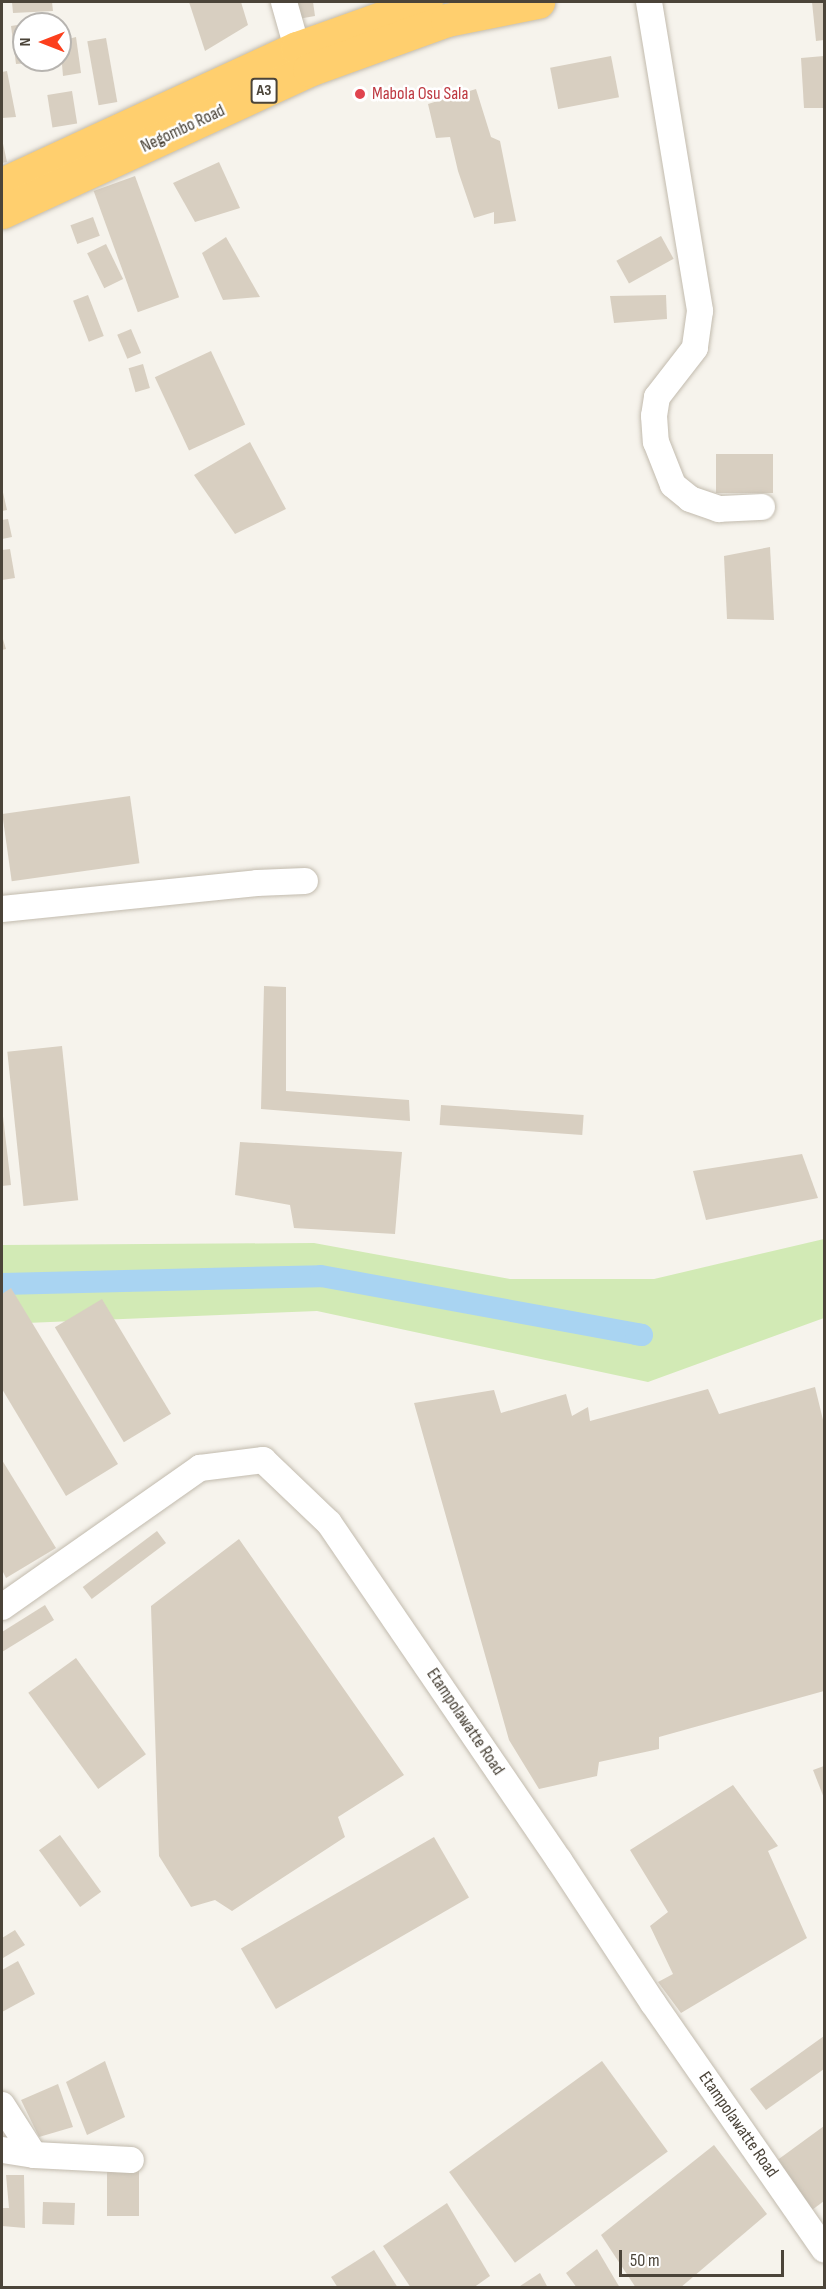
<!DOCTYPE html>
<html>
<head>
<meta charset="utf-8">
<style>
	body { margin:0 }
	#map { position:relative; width:826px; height:2289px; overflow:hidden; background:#f6f3ec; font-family:"Sofia Sans Condensed",sans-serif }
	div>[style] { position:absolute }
	.green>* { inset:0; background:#d2eab5 }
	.canal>* { height:22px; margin:-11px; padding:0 11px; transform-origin:11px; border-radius:11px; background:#a9d4f2 }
	.building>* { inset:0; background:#d8cfc1; transform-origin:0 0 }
	.roads { filter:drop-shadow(0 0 2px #c2bbae) drop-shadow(0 0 2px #c2bbae) }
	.minor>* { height:26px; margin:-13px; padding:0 13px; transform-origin:13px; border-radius:13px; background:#fff }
	.highway>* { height:33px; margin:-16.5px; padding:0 16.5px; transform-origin:16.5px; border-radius:16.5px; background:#ffcf6e }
	.dots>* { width:16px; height:16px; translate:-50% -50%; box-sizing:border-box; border:3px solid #fff; border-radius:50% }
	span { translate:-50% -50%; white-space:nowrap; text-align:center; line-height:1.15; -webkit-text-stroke:5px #fff; paint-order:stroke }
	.shield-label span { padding:2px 4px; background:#fff; border:2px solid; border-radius:4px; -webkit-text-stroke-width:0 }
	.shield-label { font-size:16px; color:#4b4439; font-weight:700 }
	.health-label { font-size:18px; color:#be3a42 }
	.left { translate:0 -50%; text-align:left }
	.street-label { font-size:18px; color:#4b4439 }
	.frame { position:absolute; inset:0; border:3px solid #4b4439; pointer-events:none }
	.north { position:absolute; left:12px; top:12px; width:60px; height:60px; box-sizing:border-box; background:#fff; border:2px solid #b7b4b0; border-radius:50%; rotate:270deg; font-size:16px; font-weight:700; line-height:24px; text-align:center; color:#4b4439 }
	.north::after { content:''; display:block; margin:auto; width:21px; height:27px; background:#fc3f1d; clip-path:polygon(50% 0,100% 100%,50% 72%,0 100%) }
	.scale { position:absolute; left:619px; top:2250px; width:165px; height:27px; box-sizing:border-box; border:3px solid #4b4439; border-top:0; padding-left:8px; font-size:18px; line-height:21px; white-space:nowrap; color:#4b4439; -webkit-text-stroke:4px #fff; paint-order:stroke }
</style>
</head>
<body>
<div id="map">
	<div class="green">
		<div style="clip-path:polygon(824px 1239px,824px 1318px,648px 1382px,317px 1311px,2px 1324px,2px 1245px,314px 1243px,510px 1279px,654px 1279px)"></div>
	</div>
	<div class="canal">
		<div style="left:2px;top:1284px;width:319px;rotate:-1.4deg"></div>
		<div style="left:321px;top:1276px;width:326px;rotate:10.4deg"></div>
		<div style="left:642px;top:1335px;width:6px;rotate:-171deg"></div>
	</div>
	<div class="building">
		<div style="clip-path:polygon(12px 2px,52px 2px,53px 11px,13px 13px)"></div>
		<div style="clip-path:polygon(189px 2px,241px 2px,248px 25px,205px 51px)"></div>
		<div style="clip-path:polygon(293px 2px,313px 2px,315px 16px,298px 19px)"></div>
		<div style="clip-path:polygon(812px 2px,824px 2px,824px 40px,816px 41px)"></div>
		<div style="clip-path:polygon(24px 24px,24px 60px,42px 62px,16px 64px,11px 26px)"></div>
		<div style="clip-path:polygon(76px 37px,81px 73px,63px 76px,60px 41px)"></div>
		<div style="left:106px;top:38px;width:65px;height:19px;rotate:80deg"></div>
		<div style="left:611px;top:56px;width:42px;height:62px;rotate:79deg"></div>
		<div style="clip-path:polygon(824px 56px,824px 108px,804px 108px,801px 58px)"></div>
		<div style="clip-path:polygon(7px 71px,16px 117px,2px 118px,2px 72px)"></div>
		<div style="clip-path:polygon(476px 89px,491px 137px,500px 141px,516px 221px,494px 224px,494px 212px,474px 218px,458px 171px,450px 137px,436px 138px,428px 104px)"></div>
		<div style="left:72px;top:91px;width:33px;height:25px;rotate:81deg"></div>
		<div style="clip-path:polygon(2px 139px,7px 162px,2px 163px)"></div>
		<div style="clip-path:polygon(219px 162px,240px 208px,195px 222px,173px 183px)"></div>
		<div style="left:135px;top:176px;width:129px;height:44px;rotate:70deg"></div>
		<div style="left:93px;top:217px;width:20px;height:24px;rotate:70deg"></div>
		<div style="left:661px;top:236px;width:26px;height:51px;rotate:61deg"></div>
		<div style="clip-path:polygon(226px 237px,260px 297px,223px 300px,202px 253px)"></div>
		<div style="left:106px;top:244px;width:39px;height:21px;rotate:64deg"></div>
		<div style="left:88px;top:295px;width:44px;height:16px;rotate:69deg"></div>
		<div style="clip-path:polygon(666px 295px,667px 319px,614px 323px,610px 296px)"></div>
		<div style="left:131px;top:329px;width:26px;height:15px;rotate:67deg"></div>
		<div style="left:211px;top:351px;width:81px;height:62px;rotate:65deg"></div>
		<div style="left:143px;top:364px;width:25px;height:15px;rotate:74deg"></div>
		<div style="clip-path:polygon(250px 442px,286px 509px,235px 534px,194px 475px)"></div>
		<div style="left:773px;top:454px;width:39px;height:57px;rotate:90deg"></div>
		<div style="clip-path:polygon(2px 488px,7px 510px,2px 511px)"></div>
		<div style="clip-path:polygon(8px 519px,12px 537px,2px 539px,2px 520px)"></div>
		<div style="clip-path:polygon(770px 547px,774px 620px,727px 619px,724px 556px)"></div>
		<div style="clip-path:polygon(10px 549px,15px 578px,2px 580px,2px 550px)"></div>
		<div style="clip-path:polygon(2px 636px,6px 649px,2px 650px)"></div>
		<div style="left:130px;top:796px;width:68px;height:129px;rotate:82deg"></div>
		<div style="clip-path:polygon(264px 986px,286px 987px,286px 1091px,409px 1100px,410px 1121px,261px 1109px)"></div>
		<div style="left:62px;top:1046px;width:155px;height:55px;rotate:84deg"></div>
		<div style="left:441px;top:1105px;width:143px;height:20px;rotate:4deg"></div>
		<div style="clip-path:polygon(2px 1108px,11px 1185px,2px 1186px)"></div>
		<div style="clip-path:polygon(240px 1142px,402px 1152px,395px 1234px,294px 1228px,290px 1205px,235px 1195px)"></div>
		<div style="clip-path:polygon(802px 1154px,818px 1198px,706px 1220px,693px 1171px)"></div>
		<div style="clip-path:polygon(11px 1288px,118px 1464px,66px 1496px,2px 1389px,2px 1294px)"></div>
		<div style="left:102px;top:1299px;width:134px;height:55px;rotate:59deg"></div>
		<div style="clip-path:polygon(815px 1387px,824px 1424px,824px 1691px,659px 1737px,659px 1749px,599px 1762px,597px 1776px,539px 1789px,509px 1740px,414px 1403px,494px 1390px,501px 1413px,566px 1394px,572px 1416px,588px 1407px,590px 1421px,708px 1389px,719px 1414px)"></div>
		<div style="clip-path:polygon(2px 1460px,56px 1548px,6px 1578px,2px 1570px)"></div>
		<div style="left:157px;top:1531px;width:15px;height:93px;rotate:53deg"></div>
		<div style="clip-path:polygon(239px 1539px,404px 1775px,338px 1817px,345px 1837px,232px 1911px,215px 1900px,191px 1907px,159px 1856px,151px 1606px)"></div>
		<div style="clip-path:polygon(45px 1605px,54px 1620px,2px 1652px,2px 1632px)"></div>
		<div style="left:76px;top:1658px;width:119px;height:59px;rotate:54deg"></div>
		<div style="clip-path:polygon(824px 1766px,824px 1798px,813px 1770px)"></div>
		<div style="clip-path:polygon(733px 1785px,778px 1846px,768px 1851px,807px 1938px,681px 2013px,658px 1982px,673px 1974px,650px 1926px,668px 1912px,630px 1850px)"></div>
		<div style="left:60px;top:1835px;width:70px;height:26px;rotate:54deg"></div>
		<div style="left:434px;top:1837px;width:70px;height:223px;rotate:60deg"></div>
		<div style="clip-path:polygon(15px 1930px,25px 1945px,3px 1958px,2px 1938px)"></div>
		<div style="clip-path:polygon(18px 1961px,35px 1994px,2px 2012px,2px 1970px)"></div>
		<div style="clip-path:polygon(824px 2036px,824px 2069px,766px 2110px,750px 2089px)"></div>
		<div style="clip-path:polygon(105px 2061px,125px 2117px,87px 2135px,66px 2082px)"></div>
		<div style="left:602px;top:2061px;width:112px;height:189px;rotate:54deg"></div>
		<div style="clip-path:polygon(58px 2084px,73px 2127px,39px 2137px,21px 2100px)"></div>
		<div style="clip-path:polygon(824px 2126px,824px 2201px,808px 2213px,772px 2164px)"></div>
		<div style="clip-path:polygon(714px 2145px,767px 2214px,680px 2288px,636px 2288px,601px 2235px)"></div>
		<div style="left:107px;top:2168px;width:32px;height:48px"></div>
		<div style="clip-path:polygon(6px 2175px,24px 2175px,25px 2228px,2px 2226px,2px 2208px,9px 2208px)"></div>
		<div style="left:43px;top:2202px;width:32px;height:22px;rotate:2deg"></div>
		<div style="clip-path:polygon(447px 2203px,490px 2276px,473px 2288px,411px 2288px,383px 2246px)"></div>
		<div style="clip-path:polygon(597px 2249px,620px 2288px,577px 2288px,566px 2273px)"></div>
		<div style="clip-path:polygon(374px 2250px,398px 2288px,338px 2288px,331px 2277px)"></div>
		<div style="clip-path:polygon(540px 2273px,548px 2288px,517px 2288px)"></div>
	</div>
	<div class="roads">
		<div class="minor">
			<div style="left:284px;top:2px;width:48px;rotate:74.2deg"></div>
			<div style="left:297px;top:48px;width:19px;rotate:62deg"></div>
			<div style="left:649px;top:2px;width:313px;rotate:80.6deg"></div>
			<div style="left:700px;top:311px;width:37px;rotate:98deg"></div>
			<div style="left:695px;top:348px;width:62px;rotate:127.8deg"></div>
			<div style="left:657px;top:397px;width:19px;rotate:99deg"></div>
			<div style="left:654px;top:416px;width:26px;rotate:86deg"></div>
			<div style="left:656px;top:442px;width:46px;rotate:68.4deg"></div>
			<div style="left:673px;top:485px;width:22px;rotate:39deg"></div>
			<div style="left:690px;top:499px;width:31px;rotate:19deg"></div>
			<div style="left:719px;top:509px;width:43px;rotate:-2.7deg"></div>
			<div style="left:2px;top:909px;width:256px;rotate:-5.8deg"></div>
			<div style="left:257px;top:883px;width:48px;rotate:-2.4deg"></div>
			<div style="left:2px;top:1607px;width:242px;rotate:-35.1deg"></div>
			<div style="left:200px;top:1468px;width:64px;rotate:-7.2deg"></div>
			<div style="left:263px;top:1460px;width:91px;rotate:43.7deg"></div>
			<div style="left:329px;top:1523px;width:408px;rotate:55.7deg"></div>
			<div style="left:559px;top:1860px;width:171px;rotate:56.7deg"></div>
			<div style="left:653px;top:2003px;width:300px;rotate:55.2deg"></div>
			<div style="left:2px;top:2105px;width:59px;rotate:57.4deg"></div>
			<div style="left:34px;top:2155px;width:32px;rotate:-171deg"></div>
			<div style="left:34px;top:2155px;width:97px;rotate:3deg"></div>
		</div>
		<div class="highway">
			<div style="left:2px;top:184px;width:325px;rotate:-24.8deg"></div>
			<div style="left:297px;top:48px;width:137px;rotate:-19.6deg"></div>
			<div style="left:2px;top:212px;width:338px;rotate:-24.8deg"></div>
			<div style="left:309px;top:70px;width:147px;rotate:-19.9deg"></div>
			<div style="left:447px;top:20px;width:93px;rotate:-11.2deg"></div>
		</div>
	</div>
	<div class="dots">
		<div style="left:360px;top:94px;background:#e0444e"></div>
	</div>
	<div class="shield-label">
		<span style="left:264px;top:91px">A3</span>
	</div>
	<div class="health-label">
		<span class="left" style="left:372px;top:94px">Mabola Osu Sala</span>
	</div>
	<div class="street-label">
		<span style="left:183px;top:129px;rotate:-25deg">Negombo Road</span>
		<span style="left:465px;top:1722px;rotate:56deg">Etampolawatte Road</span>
		<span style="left:738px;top:2125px;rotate:55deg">Etampolawatte Road</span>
	</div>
	<div class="frame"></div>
	<div class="north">N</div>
	<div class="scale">50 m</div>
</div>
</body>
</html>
